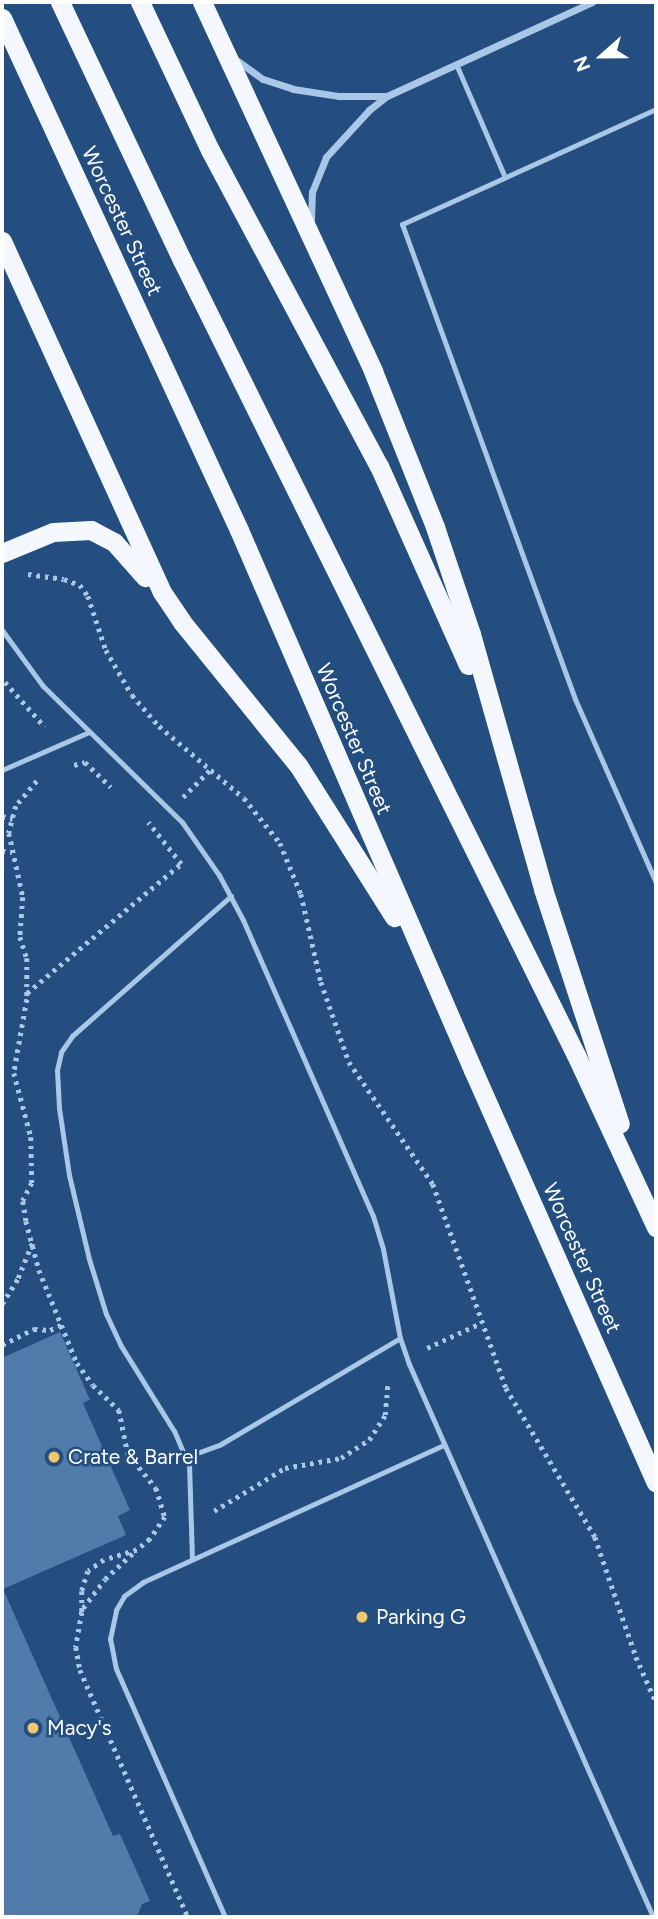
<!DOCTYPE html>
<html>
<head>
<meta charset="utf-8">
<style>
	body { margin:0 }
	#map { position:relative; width:658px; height:1919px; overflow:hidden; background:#234e7f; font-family:Figtree,sans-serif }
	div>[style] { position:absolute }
	.building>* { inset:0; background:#507baa }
	.path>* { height:4.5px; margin-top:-2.25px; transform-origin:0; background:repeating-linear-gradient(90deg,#a9c7e6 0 3.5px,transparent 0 8.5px) }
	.service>* { height:5px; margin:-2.5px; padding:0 2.5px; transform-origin:2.5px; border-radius:2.5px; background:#a9c7e6 }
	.minor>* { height:7px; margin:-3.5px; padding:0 3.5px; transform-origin:3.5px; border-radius:3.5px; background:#a9c7e6 }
	.trunk>* { height:19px; margin:-9.5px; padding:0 9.5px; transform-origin:9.5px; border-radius:9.5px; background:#f4f8fe }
	.dots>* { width:19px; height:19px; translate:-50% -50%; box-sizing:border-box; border:4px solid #234e7f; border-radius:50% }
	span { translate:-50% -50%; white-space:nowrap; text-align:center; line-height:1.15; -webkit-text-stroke:5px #234e7f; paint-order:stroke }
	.street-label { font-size:21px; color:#fff }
	.poi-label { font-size:21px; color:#fff }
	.left { translate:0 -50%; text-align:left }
	.frame { position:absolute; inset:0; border:4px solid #fff; pointer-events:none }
	.north { position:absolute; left:567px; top:21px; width:70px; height:70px; -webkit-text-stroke:5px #234e7f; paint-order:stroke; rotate:249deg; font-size:19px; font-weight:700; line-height:28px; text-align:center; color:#fff }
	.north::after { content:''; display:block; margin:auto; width:24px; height:32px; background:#fff; clip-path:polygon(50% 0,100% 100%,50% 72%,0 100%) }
</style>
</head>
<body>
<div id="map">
	<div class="building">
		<div style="clip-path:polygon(60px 1332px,90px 1400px,83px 1403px,130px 1510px,118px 1516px,126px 1535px,3px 1589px,113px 1836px,120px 1834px,150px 1901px,142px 1904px,137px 1917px,2px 1917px,2px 1358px)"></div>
	</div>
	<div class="path">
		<div style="left:28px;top:574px;width:36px;rotate:8deg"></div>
		<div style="left:64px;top:579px;width:17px;rotate:21deg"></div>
		<div style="left:80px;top:585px;width:14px;rotate:54deg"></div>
		<div style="left:88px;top:596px;width:57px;rotate:71.6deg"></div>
		<div style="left:106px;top:650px;width:52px;rotate:60deg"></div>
		<div style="left:132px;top:695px;width:41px;rotate:48.9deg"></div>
		<div style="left:159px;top:726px;width:111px;rotate:40.3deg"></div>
		<div style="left:244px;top:798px;width:58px;rotate:51.3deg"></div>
		<div style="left:280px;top:843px;width:55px;rotate:67.6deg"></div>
		<div style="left:301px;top:894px;width:90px;rotate:77.2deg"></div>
		<div style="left:321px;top:982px;width:85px;rotate:70.7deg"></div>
		<div style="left:349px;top:1062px;width:148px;rotate:55.5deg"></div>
		<div style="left:433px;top:1184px;width:217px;rotate:70.3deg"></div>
		<div style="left:506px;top:1388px;width:174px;rotate:59.1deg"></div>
		<div style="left:595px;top:1537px;width:127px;rotate:71.1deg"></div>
		<div style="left:636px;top:1657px;width:49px;rotate:66deg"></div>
		<div style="left:5px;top:682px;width:60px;rotate:48.4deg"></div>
		<div style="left:74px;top:765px;width:11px;rotate:-15deg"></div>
		<div style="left:85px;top:762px;width:36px;rotate:44deg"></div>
		<div style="left:37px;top:781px;width:33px;rotate:130deg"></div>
		<div style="left:16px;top:806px;width:28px;rotate:105deg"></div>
		<div style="left:9px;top:833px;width:66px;rotate:77.7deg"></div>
		<div style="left:23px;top:897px;width:40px;rotate:94.3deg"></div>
		<div style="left:20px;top:937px;width:22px;rotate:72deg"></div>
		<div style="left:27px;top:958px;width:41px;rotate:90deg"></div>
		<div style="left:27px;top:999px;width:75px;rotate:100deg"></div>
		<div style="left:14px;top:1073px;width:66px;rotate:75.1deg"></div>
		<div style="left:31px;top:1137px;width:46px;rotate:88.8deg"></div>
		<div style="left:32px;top:1183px;width:20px;rotate:117deg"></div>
		<div style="left:23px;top:1201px;width:20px;rotate:81deg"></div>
		<div style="left:26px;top:1221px;width:51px;rotate:75.1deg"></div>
		<div style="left:39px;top:1270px;width:100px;rotate:67.8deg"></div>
		<div style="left:77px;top:1363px;width:27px;rotate:54deg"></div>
		<div style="left:93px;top:1385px;width:36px;rotate:44deg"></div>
		<div style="left:119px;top:1410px;width:45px;rotate:78.4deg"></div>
		<div style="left:128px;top:1454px;width:44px;rotate:50.5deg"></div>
		<div style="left:156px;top:1488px;width:30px;rotate:73deg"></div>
		<div style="left:165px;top:1517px;width:27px;rotate:124deg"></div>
		<div style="left:150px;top:1539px;width:17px;rotate:140deg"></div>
		<div style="left:137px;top:1550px;width:34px;rotate:163deg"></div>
		<div style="left:104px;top:1560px;width:19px;rotate:145deg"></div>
		<div style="left:88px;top:1571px;width:21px;rotate:107deg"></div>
		<div style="left:82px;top:1591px;width:21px;rotate:90deg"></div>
		<div style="left:82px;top:1612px;width:36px;rotate:100deg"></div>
		<div style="left:76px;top:1647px;width:23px;rotate:80deg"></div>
		<div style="left:80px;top:1670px;width:270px;rotate:66.4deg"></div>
		<div style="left:183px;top:797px;width:40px;rotate:-45deg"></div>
		<div style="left:2px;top:816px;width:11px;rotate:15deg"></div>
		<div style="left:2px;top:851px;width:10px;rotate:6deg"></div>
		<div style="left:27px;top:993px;width:201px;rotate:-40deg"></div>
		<div style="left:181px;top:864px;width:53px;rotate:-128.2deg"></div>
		<div style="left:2px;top:1304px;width:31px;rotate:-58deg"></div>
		<div style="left:18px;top:1278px;width:38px;rotate:-68deg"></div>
		<div style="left:2px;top:1345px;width:36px;rotate:-27deg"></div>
		<div style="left:34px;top:1329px;width:16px;rotate:4deg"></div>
		<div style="left:50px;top:1330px;width:12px;rotate:-24deg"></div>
		<div style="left:427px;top:1348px;width:60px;rotate:-24.8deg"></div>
		<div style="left:214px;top:1511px;width:83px;rotate:-31.2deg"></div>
		<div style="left:285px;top:1468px;width:57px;rotate:-10.1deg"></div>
		<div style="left:341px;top:1458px;width:33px;rotate:-33deg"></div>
		<div style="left:369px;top:1440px;width:30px;rotate:-57deg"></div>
		<div style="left:385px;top:1415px;width:32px;rotate:-85deg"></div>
		<div style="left:83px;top:1608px;width:36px;rotate:-53deg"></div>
		<div style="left:105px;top:1579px;width:40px;rotate:-43deg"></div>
	</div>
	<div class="service">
		<div style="left:456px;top:64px;width:123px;rotate:66.6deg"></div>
		<div style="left:656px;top:109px;width:279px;rotate:155.6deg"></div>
		<div style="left:402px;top:224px;width:506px;rotate:69.99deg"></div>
		<div style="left:575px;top:699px;width:201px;rotate:66.2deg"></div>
		<div style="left:2px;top:630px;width:69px;rotate:53.8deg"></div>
		<div style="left:43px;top:686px;width:194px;rotate:44.4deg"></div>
		<div style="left:182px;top:822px;width:65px;rotate:55.1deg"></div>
		<div style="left:219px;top:875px;width:51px;rotate:61.9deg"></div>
		<div style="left:243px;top:920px;width:323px;rotate:66.3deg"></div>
		<div style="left:373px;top:1216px;width:34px;rotate:73deg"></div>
		<div style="left:383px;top:1249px;width:91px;rotate:79.2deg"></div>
		<div style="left:400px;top:1338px;width:28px;rotate:71deg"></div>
		<div style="left:409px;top:1364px;width:604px;rotate:66.19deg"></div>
		<div style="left:2px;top:770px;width:95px;rotate:-23.6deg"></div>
		<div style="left:186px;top:1457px;width:37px;rotate:-20deg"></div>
		<div style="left:221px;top:1444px;width:208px;rotate:-30.6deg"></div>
		<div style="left:192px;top:1559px;width:93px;rotate:-91.8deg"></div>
		<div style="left:189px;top:1466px;width:38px;rotate:-113deg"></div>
		<div style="left:174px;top:1431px;width:100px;rotate:-121.9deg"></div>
		<div style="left:121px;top:1346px;width:35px;rotate:-115deg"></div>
		<div style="left:106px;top:1314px;width:58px;rotate:-107.2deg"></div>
		<div style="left:89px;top:1259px;width:86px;rotate:-103.4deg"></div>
		<div style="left:69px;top:1175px;width:68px;rotate:-98.5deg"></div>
		<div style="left:59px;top:1108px;width:38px;rotate:-93deg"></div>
		<div style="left:57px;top:1070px;width:18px;rotate:-77deg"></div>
		<div style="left:61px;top:1052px;width:19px;rotate:-55deg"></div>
		<div style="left:72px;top:1036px;width:212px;rotate:-41.4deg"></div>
		<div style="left:225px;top:1917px;width:271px;rotate:-113.7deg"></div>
		<div style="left:116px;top:1669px;width:31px;rotate:-101deg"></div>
		<div style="left:110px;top:1639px;width:30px;rotate:-78deg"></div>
		<div style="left:116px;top:1610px;width:16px;rotate:-60deg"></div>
		<div style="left:124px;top:1596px;width:24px;rotate:-36deg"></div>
		<div style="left:143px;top:1582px;width:331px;rotate:-24.5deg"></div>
	</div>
	<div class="minor">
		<div style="left:235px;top:59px;width:34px;rotate:36deg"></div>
		<div style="left:263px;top:79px;width:32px;rotate:18deg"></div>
		<div style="left:293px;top:89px;width:47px;rotate:8.7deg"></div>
		<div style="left:339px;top:96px;width:47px"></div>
		<div style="left:311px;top:219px;width:27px;rotate:-88deg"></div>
		<div style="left:312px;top:192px;width:38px;rotate:-68deg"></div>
		<div style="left:326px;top:157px;width:64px;rotate:-47.5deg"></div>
		<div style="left:369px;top:110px;width:23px;rotate:-38deg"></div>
		<div style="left:387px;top:96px;width:226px;rotate:-24.6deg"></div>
	</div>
	<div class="trunk">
		<div style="left:60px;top:2px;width:285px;rotate:64.7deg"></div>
		<div style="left:182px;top:260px;width:887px;rotate:63.64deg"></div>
		<div style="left:576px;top:1055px;width:190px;rotate:65.1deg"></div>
		<div style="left:140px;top:2px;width:164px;rotate:64.7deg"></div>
		<div style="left:210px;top:150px;width:358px;rotate:61.9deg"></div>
		<div style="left:379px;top:466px;width:218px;rotate:65.9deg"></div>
		<div style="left:202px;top:2px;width:407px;rotate:65.1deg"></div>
		<div style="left:373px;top:371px;width:168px;rotate:68.3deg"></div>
		<div style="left:435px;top:527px;width:113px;rotate:71.4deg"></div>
		<div style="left:471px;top:634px;width:265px;rotate:74.2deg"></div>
		<div style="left:543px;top:889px;width:247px;rotate:71.9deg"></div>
		<div style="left:2px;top:18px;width:564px;rotate:65.16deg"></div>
		<div style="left:239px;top:530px;width:589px;rotate:66.57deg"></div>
		<div style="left:473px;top:1070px;width:451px;rotate:66.1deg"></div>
		<div style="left:2px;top:241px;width:386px;rotate:65.5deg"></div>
		<div style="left:162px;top:592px;width:36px;rotate:56deg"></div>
		<div style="left:182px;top:622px;width:184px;rotate:51deg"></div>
		<div style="left:298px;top:765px;width:180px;rotate:57.7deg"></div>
		<div style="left:2px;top:553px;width:55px;rotate:-22.4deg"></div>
		<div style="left:53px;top:532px;width:38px;rotate:-3deg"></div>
		<div style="left:91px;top:530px;width:26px;rotate:28deg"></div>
		<div style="left:114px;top:542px;width:47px;rotate:48.5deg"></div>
	</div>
	<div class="dots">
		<div style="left:54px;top:1457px;background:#f1c66c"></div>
		<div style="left:362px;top:1617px;background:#f1c66c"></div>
		<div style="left:33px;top:1728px;background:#f1c66c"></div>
	</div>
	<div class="street-label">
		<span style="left:122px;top:221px;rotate:65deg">Worcester Street</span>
		<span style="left:354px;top:739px;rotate:67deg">Worcester Street</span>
		<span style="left:582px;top:1258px;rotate:66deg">Worcester Street</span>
	</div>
	<div class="poi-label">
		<span class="left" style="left:68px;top:1457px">Crate &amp; Barrel</span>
		<span class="left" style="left:376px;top:1617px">Parking G</span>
		<span class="left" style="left:47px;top:1728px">Macy's</span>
	</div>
	<div class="frame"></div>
	<div class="north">N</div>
</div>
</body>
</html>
